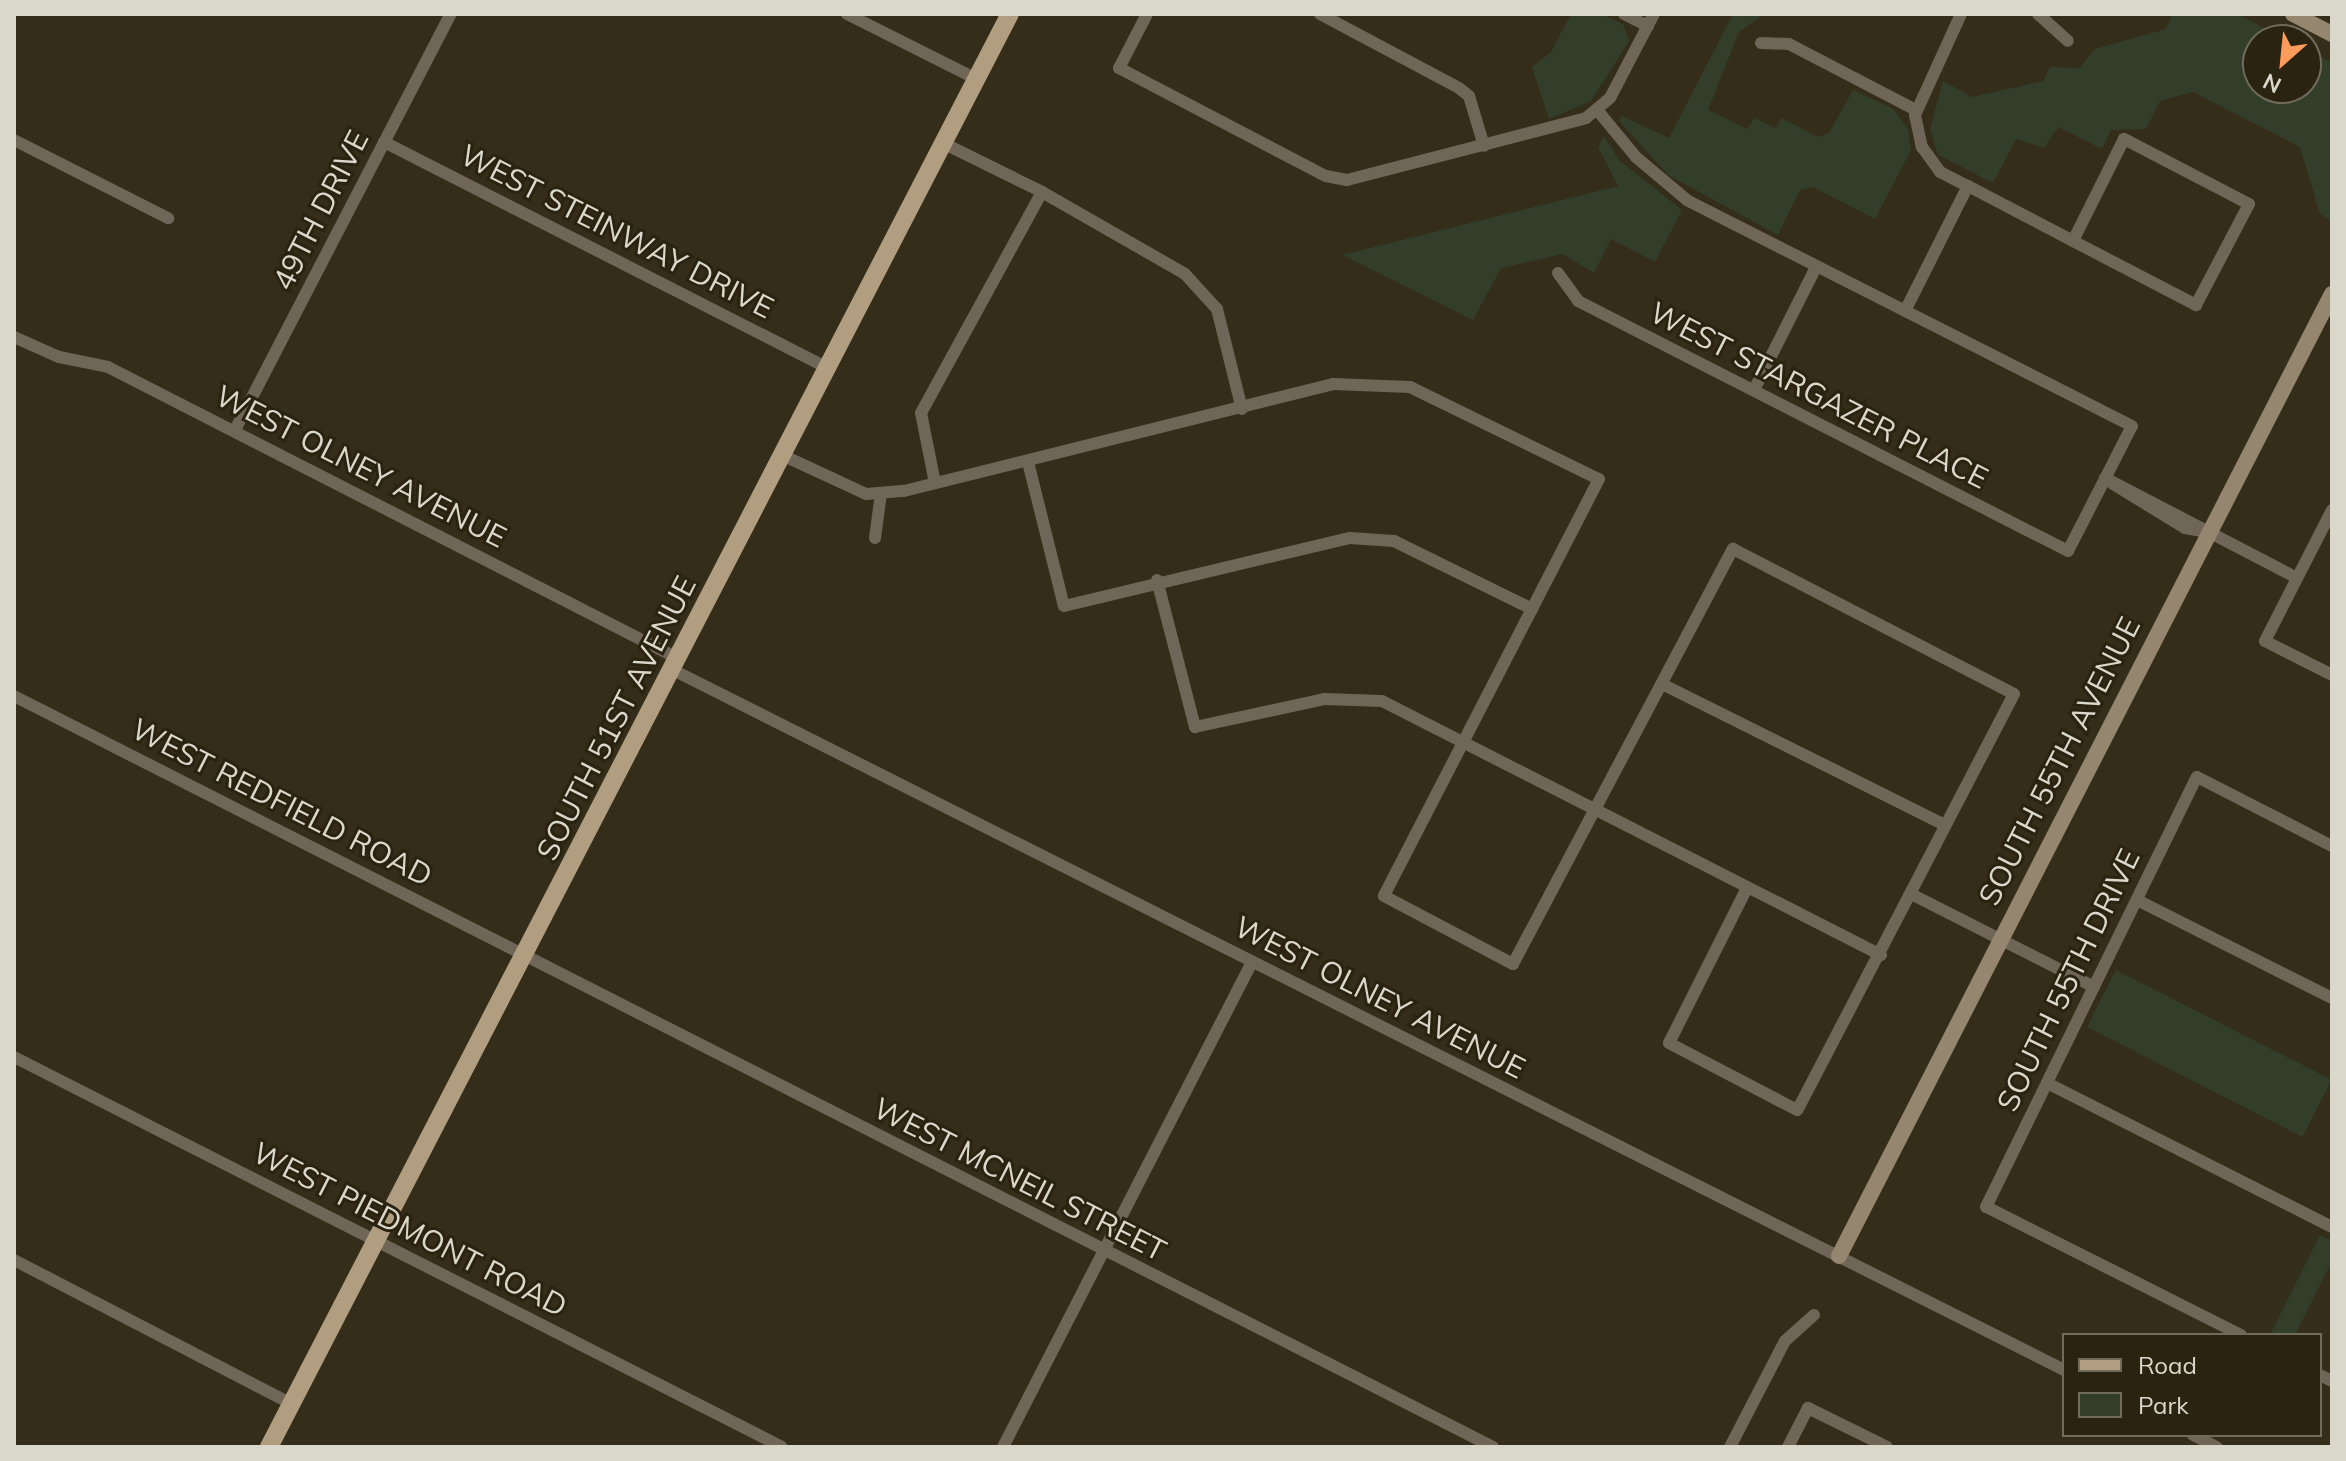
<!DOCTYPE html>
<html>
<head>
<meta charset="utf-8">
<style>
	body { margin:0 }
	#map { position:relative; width:2346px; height:1461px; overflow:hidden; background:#332d19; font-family:Mulish,sans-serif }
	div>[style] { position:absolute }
	.green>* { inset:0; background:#333e2a; transform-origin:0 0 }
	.street>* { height:12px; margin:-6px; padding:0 6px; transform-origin:6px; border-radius:6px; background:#6f6658 }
	.secondary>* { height:16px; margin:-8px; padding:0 8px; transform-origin:8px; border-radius:8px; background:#95866f }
	.primary>* { height:18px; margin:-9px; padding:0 9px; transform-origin:9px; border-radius:9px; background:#b19e81 }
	span { translate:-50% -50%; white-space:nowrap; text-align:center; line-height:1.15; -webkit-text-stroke:6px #292310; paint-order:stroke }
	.street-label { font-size:30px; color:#dad7cb }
	.frame { position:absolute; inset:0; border:16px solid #dad7cb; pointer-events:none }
	.legend { position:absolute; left:2062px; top:1333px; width:260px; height:104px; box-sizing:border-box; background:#292310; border:2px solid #706b5b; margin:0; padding:10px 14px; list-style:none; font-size:24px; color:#dad7cb }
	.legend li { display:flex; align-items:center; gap:16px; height:40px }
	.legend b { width:40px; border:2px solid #706b5b }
	.north { position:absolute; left:2242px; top:24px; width:80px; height:80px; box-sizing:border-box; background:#292310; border:2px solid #706b5b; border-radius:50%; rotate:207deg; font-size:22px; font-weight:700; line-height:32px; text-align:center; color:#dad7cb }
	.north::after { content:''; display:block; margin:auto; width:28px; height:36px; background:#ff9b5b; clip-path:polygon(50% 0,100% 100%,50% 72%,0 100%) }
</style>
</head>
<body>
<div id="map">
	<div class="green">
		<div style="clip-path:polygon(1571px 14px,1601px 14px,1623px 24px,1629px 41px,1591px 101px,1549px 119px,1532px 67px,1551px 52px)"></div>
		<div style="clip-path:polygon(1733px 14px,1764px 14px,1739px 32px,1708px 110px,1747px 129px,1754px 118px,1776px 128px,1781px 118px,1818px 137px,1829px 133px,1853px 90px,1892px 108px,1908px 128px,1911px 150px,1875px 219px,1813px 187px,1800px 190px,1778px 235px,1668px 175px,1619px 121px,1622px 116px,1669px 138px)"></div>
		<div style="clip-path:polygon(2172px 14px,2237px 14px,2287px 40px,2258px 40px,2258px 88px,2306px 88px,2306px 50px,2332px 63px,2332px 222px,2320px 214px,2300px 147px,2193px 92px,2160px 101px,2146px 129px,2111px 130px,2102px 149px,2058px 127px,2044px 148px,2016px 139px,1993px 183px,1938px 155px,1930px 129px,1943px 81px,1972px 97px,2043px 81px,2050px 67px,2079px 68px,2095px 49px,2166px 29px)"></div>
		<div style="clip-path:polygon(1604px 136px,1619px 160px,1682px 210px,1655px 262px,1611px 239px,1594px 273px,1563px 254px,1501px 268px,1473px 320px,1342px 255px,1618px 186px,1598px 147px)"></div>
		<div style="left:2116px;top:970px;width:242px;height:64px;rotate:27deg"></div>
		<div style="clip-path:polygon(2320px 1235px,2332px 1241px,2332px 1261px,2295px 1335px,2270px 1335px)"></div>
	</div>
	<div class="street">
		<div style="left:847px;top:14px;width:144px;rotate:26.7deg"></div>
		<div style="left:1147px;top:14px;width:61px;rotate:117.4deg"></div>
		<div style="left:1119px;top:68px;width:233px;rotate:27.6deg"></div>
		<div style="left:1326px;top:176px;width:21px;rotate:11deg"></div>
		<div style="left:1347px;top:180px;width:247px;rotate:-14.5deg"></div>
		<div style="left:1586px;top:118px;width:31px;rotate:-40deg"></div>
		<div style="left:1610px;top:98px;width:95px;rotate:-62.4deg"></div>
		<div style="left:1320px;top:14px;width:157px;rotate:28deg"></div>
		<div style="left:1459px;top:88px;width:13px;rotate:39deg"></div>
		<div style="left:1469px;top:96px;width:52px;rotate:73.3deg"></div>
		<div style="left:1624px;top:14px;width:27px;rotate:27deg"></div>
		<div style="left:1961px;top:14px;width:111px;rotate:114.5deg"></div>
		<div style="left:1915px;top:115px;width:33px;rotate:78deg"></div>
		<div style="left:1922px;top:147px;width:31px;rotate:54deg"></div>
		<div style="left:1940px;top:172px;width:31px;rotate:27deg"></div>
		<div style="left:1968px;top:186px;width:119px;rotate:27.6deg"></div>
		<div style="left:2073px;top:241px;width:139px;rotate:27.5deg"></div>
		<div style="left:2196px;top:305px;width:114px;rotate:-62.3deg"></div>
		<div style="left:2249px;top:204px;width:141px;rotate:-152.5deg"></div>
		<div style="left:2124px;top:139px;width:114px;rotate:116.6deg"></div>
		<div style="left:2038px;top:14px;width:40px;rotate:42deg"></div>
		<div style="left:1761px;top:43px;width:28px;rotate:2deg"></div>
		<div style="left:1789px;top:44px;width:143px;rotate:27.5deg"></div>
		<div style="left:14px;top:140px;width:173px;rotate:26.9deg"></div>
		<div style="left:384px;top:142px;width:496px;rotate:27deg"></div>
		<div style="left:943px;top:143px;width:110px;rotate:26.3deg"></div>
		<div style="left:1558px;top:273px;width:34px;rotate:54deg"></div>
		<div style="left:1578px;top:301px;width:550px;rotate:27.03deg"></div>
		<div style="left:2068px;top:551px;width:140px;rotate:-62.9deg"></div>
		<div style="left:2132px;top:426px;width:499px;rotate:-153.1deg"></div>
		<div style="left:1687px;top:200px;width:67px;rotate:-139.9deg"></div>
		<div style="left:1636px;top:157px;width:60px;rotate:-129.6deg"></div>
		<div style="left:1905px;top:311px;width:140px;rotate:-63.3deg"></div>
		<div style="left:14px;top:337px;width:49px;rotate:24deg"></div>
		<div style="left:59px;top:357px;width:50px;rotate:11.5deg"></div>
		<div style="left:108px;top:367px;width:641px;rotate:27.08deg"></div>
		<div style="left:1754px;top:390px;width:138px;rotate:-63.2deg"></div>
		<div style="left:235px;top:430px;width:469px;rotate:-62.6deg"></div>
		<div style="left:782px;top:455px;width:93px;rotate:24.9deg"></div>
		<div style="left:866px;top:494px;width:38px;rotate:-5deg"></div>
		<div style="left:904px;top:491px;width:442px;rotate:-14deg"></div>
		<div style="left:1333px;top:384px;width:77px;rotate:2.2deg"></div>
		<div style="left:1410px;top:387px;width:210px;rotate:26deg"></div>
		<div style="left:1599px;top:479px;width:469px;rotate:117.3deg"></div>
		<div style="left:1384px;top:896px;width:146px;rotate:27.8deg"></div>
		<div style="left:1513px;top:964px;width:470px;rotate:-62.1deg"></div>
		<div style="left:1733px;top:549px;width:316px;rotate:27.3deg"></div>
		<div style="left:2014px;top:694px;width:469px;rotate:117.5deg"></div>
		<div style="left:1797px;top:1110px;width:144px;rotate:-152.4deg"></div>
		<div style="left:1669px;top:1043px;width:174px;rotate:-63.3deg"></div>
		<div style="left:1028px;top:462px;width:148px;rotate:76deg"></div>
		<div style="left:1064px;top:606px;width:294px;rotate:-13.4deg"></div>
		<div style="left:1350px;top:538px;width:44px;rotate:3.9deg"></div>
		<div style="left:1394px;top:541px;width:154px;rotate:26.2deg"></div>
		<div style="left:2105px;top:478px;width:216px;rotate:27.5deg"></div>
		<div style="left:935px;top:483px;width:71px;rotate:-101.3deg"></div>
		<div style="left:921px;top:413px;width:252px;rotate:-61.3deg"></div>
		<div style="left:1042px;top:192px;width:165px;rotate:29.8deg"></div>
		<div style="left:1185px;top:274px;width:47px;rotate:47.6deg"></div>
		<div style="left:1217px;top:309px;width:103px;rotate:76deg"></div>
		<div style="left:2113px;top:484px;width:84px;rotate:31.4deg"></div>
		<div style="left:2185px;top:528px;width:23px;rotate:10deg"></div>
		<div style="left:2332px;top:510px;width:147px;rotate:117.1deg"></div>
		<div style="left:2265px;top:641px;width:75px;rotate:26.9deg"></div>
		<div style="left:875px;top:538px;width:45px;rotate:-82.4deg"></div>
		<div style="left:1157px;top:580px;width:152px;rotate:75.5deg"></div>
		<div style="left:1195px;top:727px;width:132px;rotate:-12.2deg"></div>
		<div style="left:1324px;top:699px;width:58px;rotate:2deg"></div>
		<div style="left:1382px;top:701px;width:560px;rotate:26.98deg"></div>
		<div style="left:673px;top:670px;width:1557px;rotate:26.71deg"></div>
		<div style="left:1664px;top:685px;width:314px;rotate:26.5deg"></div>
		<div style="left:14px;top:696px;width:1659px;rotate:26.92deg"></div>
		<div style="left:1913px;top:895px;width:203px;rotate:26.9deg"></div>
		<div style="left:2137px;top:900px;width:218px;rotate:26.7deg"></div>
		<div style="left:14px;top:1057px;width:861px;rotate:26.92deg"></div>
		<div style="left:2047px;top:1083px;width:319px;rotate:26.8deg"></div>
		<div style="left:14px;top:1260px;width:313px;rotate:27.4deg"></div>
		<div style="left:2241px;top:1335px;width:285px;rotate:-153.3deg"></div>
		<div style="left:1986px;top:1207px;width:479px;rotate:-63.9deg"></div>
		<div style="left:2197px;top:777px;width:152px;rotate:27.1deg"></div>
		<div style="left:2320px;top:1375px;width:13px;rotate:27deg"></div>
		<div style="left:2193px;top:1435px;width:27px;rotate:27deg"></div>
		<div style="left:1003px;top:1447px;width:545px;rotate:-62.82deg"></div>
		<div style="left:1730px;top:1447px;width:119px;rotate:-62.6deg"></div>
		<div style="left:1785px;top:1341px;width:39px;rotate:-42deg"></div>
		<div style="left:1788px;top:1447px;width:44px;rotate:-62.9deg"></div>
		<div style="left:1808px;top:1408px;width:88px;rotate:26.3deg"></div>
	</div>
	<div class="secondary">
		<div style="left:2293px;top:14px;width:44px;rotate:27.1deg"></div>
		<div style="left:1839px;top:1256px;width:1081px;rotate:-62.87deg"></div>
	</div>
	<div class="primary">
		<div style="left:269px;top:1447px;width:1613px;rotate:-62.66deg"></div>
	</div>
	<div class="street-label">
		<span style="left:320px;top:210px;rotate:-63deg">49TH DRIVE</span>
		<span style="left:617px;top:231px;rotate:27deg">WEST STEINWAY DRIVE</span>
		<span style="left:1819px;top:395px;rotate:27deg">WEST STARGAZER PLACE</span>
		<span style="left:361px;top:466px;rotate:27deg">WEST OLNEY AVENUE</span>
		<span style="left:616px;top:718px;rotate:-63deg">SOUTH 51ST AVENUE</span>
		<span style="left:2059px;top:761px;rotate:-63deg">SOUTH 55TH AVENUE</span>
		<span style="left:282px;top:802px;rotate:27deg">WEST REDFIELD ROAD</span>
		<span style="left:2068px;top:980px;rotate:-64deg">SOUTH 55TH DRIVE</span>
		<span style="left:1380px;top:997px;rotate:27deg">WEST OLNEY AVENUE</span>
		<span style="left:1020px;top:1179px;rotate:27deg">WEST MCNEIL STREET</span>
		<span style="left:410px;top:1229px;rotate:27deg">WEST PIEDMONT ROAD</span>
	</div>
	<div class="frame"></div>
	<ul class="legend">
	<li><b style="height:10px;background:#b19e81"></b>Road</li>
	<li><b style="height:22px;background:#333e2a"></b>Park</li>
	</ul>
	<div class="north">N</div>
</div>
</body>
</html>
